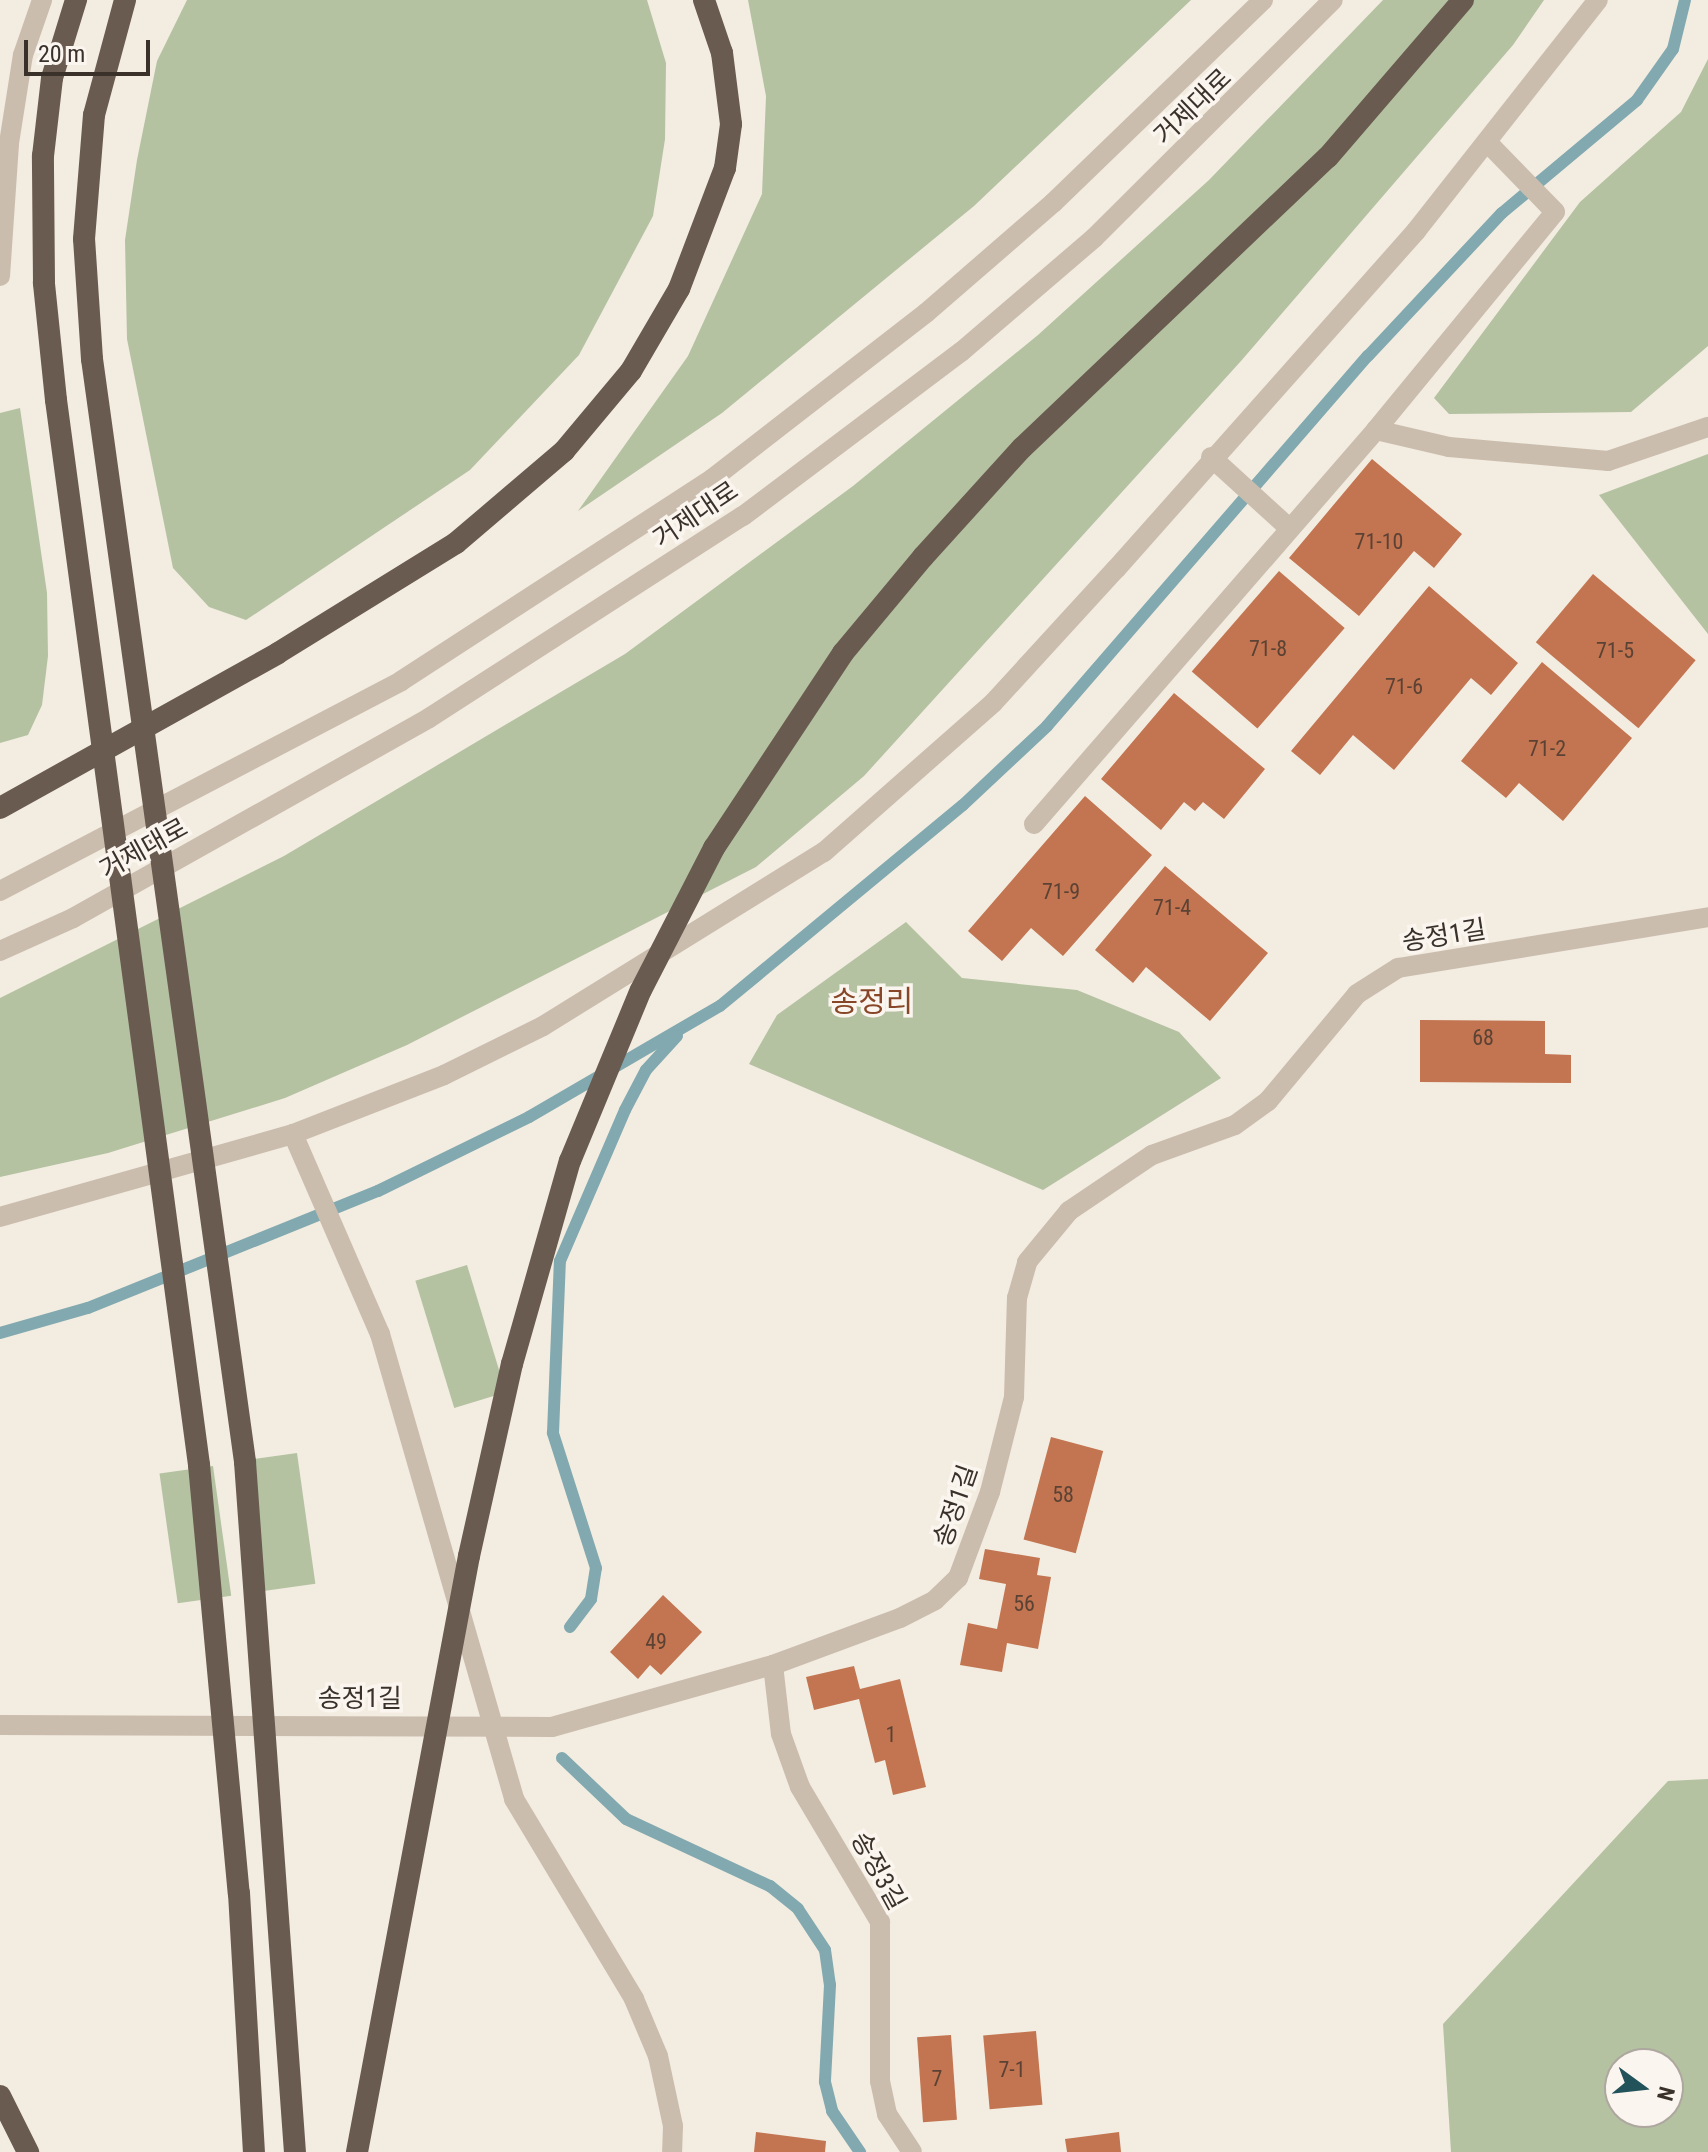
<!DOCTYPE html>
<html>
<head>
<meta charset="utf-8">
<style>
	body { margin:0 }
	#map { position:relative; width:1708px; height:2152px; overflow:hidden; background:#f3ece1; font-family:"Roboto Condensed","Noto Sans KR",sans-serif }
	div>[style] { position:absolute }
	.green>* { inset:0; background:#b4c2a1; transform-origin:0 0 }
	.stream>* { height:12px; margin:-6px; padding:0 6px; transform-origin:6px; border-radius:6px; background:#81a9af }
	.building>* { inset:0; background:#c27550; transform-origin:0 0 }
	.minor>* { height:20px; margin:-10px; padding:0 10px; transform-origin:10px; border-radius:10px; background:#cbbdad }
	.tertiary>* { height:20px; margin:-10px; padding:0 10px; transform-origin:10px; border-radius:10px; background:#cbbdad }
	.trunk>* { height:22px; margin:-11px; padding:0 11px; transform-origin:11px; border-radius:11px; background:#6a5b50 }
	.trunk-bridge>* { height:22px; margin:-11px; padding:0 11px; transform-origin:11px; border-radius:11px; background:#6a5b50 }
	span { translate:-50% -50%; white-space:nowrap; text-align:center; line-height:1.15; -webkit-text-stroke:7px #faf5ee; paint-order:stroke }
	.number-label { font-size:22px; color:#5c4234 }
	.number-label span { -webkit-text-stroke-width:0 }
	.street-label { font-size:26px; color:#3a312b }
	.quarter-label { font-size:30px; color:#864627 }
	.north { position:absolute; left:1604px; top:2048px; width:80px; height:80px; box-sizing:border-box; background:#faf5ee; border:2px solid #ada7a0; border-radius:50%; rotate:105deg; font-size:22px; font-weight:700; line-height:32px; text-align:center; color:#3a312b }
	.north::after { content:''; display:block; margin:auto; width:28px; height:36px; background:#22525a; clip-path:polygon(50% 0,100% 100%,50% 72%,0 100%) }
	.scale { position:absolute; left:24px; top:40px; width:126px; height:36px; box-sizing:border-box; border:4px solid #3a312b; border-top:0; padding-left:10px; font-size:24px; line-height:28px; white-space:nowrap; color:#3a312b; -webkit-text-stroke:6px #faf5ee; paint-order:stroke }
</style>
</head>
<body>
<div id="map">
	<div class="green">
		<div style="clip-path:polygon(187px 0,647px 0,666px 63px,665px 139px,653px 216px,579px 355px,470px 470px,246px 620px,209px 607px,173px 568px,127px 339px,125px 240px,137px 160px,157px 61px)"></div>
		<div style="clip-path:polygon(748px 0,1191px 0,974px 206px,722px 413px,578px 511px,688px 356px,762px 194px,766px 96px)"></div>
		<div style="clip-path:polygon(1383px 0,1544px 0,1513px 45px,1241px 361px,864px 776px,756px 867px,407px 1045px,285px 1098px,108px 1153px,0 1177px,0 998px,284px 856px,625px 654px,853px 486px,1038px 335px,1209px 180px)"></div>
		<div style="clip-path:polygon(1708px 59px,1708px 346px,1631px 412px,1449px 414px,1434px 398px,1580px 202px,1681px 112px)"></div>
		<div style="clip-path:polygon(20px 408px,47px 593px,48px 656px,42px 705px,28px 735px,0 743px,0 413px)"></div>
		<div style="clip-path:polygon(1708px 454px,1708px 634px,1599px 495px)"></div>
		<div style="clip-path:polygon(906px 922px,962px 978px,1077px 990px,1179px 1032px,1221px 1078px,1043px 1190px,749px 1064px,777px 1015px)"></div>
		<div style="left:467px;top:1265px;width:133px;height:54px;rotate:73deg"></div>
		<div style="left:297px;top:1453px;width:132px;height:54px;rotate:82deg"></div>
		<div style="left:213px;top:1466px;width:131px;height:54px;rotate:82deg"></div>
		<div style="clip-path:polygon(evenodd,1708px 1779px,1708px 2152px,1451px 2152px,1443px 2024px,1668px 1781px,1708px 1779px,1620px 2064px,1668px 2064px,1668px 2112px,1620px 2112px,1620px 2064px)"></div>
	</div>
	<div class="stream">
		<div style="left:0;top:1333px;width:91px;rotate:-15.9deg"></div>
		<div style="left:88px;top:1308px;width:313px;rotate:-22deg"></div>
		<div style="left:378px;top:1191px;width:168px;rotate:-26.1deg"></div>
		<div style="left:529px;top:1117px;width:221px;rotate:-30.2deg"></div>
		<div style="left:720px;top:1006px;width:315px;rotate:-39.6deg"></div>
		<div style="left:963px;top:805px;width:115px;rotate:-43.2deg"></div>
		<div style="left:1047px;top:726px;width:490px;rotate:-49.1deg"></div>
		<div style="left:1368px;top:356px;width:196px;rotate:-46.9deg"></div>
		<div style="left:1502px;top:213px;width:176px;rotate:-39.9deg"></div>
		<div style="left:1637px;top:100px;width:62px;rotate:-54.8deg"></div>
		<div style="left:1673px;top:49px;width:50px;rotate:-76.2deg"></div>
		<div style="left:570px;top:1627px;width:35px;rotate:-53deg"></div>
		<div style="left:591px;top:1599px;width:31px;rotate:-81deg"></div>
		<div style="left:596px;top:1568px;width:142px;rotate:-107.7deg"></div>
		<div style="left:553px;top:1433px;width:172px;rotate:-87.7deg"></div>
		<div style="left:560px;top:1261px;width:164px;rotate:-66.7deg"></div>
		<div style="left:625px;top:1110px;width:45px;rotate:-62.3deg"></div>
		<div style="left:646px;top:1070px;width:46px;rotate:-47.6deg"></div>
		<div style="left:562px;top:1758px;width:88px;rotate:43.6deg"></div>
		<div style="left:626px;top:1819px;width:159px;rotate:25deg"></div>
		<div style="left:770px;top:1886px;width:36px;rotate:39deg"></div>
		<div style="left:798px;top:1909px;width:49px;rotate:56.6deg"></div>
		<div style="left:825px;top:1950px;width:35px;rotate:82deg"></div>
		<div style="left:830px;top:1985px;width:97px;rotate:93deg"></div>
		<div style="left:825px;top:2082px;width:30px;rotate:76deg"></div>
		<div style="left:832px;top:2111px;width:50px;rotate:55.7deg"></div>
	</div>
	<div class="building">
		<div style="clip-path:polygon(1372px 459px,1462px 534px,1434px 568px,1414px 551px,1359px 616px,1289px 558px)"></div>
		<div style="left:1279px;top:571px;width:87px;height:133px;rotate:41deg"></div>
		<div style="left:1593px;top:574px;width:134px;height:89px;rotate:40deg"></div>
		<div style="clip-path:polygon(1429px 586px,1518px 663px,1491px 695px,1471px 678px,1394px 770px,1353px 735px,1320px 775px,1291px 751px)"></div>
		<div style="clip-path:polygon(1542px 662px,1632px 738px,1563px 821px,1519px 783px,1506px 798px,1461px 761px)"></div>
		<div style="clip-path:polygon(1174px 693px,1265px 769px,1224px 819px,1203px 802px,1195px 811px,1184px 802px,1161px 830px,1101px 779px)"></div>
		<div style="clip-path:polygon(1085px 796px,1152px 855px,1063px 956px,1031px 928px,1002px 961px,968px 931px)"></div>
		<div style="clip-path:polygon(1165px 866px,1268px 953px,1210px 1021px,1146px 967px,1133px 983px,1095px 950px)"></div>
		<div style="clip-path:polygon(1420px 1020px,1545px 1021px,1545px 1054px,1571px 1055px,1571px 1083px,1420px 1082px)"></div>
		<div style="left:1051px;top:1437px;width:54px;height:106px;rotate:15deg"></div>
		<div style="clip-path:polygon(985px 1549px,1040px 1558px,1037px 1575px,1051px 1577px,1038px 1649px,1007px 1643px,1002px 1672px,960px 1665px,968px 1623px,997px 1629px,1006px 1584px,979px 1579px)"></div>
		<div style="clip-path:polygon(663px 1595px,702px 1632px,661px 1675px,650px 1665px,638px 1679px,610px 1652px)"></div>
		<div style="clip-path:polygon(854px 1666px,860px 1689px,900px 1679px,926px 1787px,893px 1795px,885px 1760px,875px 1763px,859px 1699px,814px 1710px,806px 1677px)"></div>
		<div style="left:1036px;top:2031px;width:74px;height:53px;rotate:85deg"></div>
		<div style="left:951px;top:2035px;width:85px;height:34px;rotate:86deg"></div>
		<div style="clip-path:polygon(756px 2132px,826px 2141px,825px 2152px,754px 2152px)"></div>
		<div style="clip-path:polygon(1119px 2132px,1121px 2152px,1067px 2152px,1065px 2139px)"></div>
	</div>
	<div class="minor">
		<div style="left:1488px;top:143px;width:96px;rotate:45.8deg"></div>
		<div style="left:1555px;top:212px;width:282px;rotate:129.4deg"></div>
		<div style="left:1376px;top:430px;width:75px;rotate:13.1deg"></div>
		<div style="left:1449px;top:447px;width:160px;rotate:5deg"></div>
		<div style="left:1608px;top:461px;width:106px;rotate:-18.8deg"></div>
		<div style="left:1211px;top:457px;width:105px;rotate:42.3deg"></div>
		<div style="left:1034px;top:824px;width:522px;rotate:-49.04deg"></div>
		<div style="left:293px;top:1134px;width:218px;rotate:66.5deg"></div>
		<div style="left:380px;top:1334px;width:484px;rotate:73.9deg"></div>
		<div style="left:514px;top:1799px;width:233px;rotate:59deg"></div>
		<div style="left:634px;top:1999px;width:62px;rotate:67.2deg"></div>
		<div style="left:658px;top:2056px;width:72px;rotate:77.9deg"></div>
		<div style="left:673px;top:2126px;width:26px;rotate:92deg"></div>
		<div style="left:773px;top:1665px;width:69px;rotate:83.4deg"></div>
		<div style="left:781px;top:1734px;width:56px;rotate:70.3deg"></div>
		<div style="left:800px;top:1787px;width:157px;rotate:59.3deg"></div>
		<div style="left:880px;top:1922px;width:159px;rotate:90deg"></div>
		<div style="left:880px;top:2081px;width:34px;rotate:78deg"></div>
		<div style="left:887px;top:2114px;width:45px;rotate:56.7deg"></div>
		<div style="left:0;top:1725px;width:552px;rotate:0.21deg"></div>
		<div style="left:552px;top:1727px;width:230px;rotate:-15.7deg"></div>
		<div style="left:773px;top:1665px;width:135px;rotate:-20.3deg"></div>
		<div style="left:900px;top:1618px;width:39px;rotate:-27deg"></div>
		<div style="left:935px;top:1600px;width:32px;rotate:-44deg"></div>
		<div style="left:958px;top:1578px;width:92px;rotate:-69.6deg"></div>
		<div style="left:990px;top:1492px;width:98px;rotate:-75.8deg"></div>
		<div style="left:1014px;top:1397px;width:99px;rotate:-88.3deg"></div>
		<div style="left:1017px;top:1298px;width:37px;rotate:-74deg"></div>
		<div style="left:1027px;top:1262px;width:66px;rotate:-50.5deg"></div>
		<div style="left:1069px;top:1211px;width:100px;rotate:-34deg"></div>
		<div style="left:1152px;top:1155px;width:88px;rotate:-19.9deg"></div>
		<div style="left:1235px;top:1125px;width:41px;rotate:-36deg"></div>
		<div style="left:1268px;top:1101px;width:139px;rotate:-50.2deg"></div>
		<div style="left:1357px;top:994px;width:49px;rotate:-32.4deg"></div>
		<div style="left:1398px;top:968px;width:314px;rotate:-9.3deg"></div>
	</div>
	<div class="tertiary">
		<div style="left:0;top:276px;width:133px;rotate:-86.1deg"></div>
		<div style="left:9px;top:143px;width:89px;rotate:-81deg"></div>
		<div style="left:23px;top:55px;width:58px;rotate:-70.9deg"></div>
		<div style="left:0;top:891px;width:453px;rotate:-27.6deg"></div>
		<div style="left:401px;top:681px;width:371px;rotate:-33deg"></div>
		<div style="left:712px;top:479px;width:271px;rotate:-37.8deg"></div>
		<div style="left:926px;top:313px;width:168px;rotate:-40.9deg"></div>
		<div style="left:1053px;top:203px;width:292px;rotate:-44deg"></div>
		<div style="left:0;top:951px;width:80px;rotate:-24.3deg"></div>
		<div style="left:73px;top:918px;width:408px;rotate:-29.3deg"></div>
		<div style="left:429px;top:718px;width:373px;rotate:-32.8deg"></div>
		<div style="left:743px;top:516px;width:273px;rotate:-37deg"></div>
		<div style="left:961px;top:352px;width:175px;rotate:-40.6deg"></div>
		<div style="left:1094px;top:238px;width:337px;rotate:-44.9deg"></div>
		<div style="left:0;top:1217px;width:305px;rotate:-15.8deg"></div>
		<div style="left:293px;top:1134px;width:162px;rotate:-21.3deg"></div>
		<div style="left:444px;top:1075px;width:110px;rotate:-26.3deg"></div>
		<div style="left:543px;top:1026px;width:331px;rotate:-31.8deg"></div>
		<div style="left:824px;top:852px;width:225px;rotate:-41.4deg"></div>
		<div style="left:993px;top:703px;width:182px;rotate:-47.5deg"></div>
		<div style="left:1116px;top:569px;width:452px;rotate:-48.4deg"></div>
		<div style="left:1416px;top:231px;width:294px;rotate:-51.8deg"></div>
	</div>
	<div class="trunk">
		<div style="left:92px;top:359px;width:120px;rotate:-93.8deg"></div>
		<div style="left:84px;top:239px;width:124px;rotate:-85.4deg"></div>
		<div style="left:94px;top:115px;width:119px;rotate:-74.9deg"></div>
		<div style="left:56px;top:400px;width:118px;rotate:-95.9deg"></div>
		<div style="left:44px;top:283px;width:127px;rotate:-90.5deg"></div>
		<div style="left:43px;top:156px;width:79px;rotate:-83.4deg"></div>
		<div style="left:52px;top:78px;width:82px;rotate:-72.9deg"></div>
		<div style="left:923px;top:557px;width:147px;rotate:-47.8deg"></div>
		<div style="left:1022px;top:448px;width:422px;rotate:-43.6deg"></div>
		<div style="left:1328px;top:157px;width:207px;rotate:-49.3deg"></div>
		<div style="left:0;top:808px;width:318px;rotate:-29.1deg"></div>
		<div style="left:278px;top:653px;width:209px;rotate:-31.7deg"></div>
		<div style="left:456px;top:543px;width:142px;rotate:-40.4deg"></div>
		<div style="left:564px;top:451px;width:104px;rotate:-50.1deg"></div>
		<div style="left:631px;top:371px;width:95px;rotate:-59.7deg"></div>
		<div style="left:679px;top:289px;width:129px;rotate:-69.2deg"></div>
		<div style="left:725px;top:168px;width:44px;rotate:-82.2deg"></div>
		<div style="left:731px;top:124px;width:72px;rotate:-97.2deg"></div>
		<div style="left:722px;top:53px;width:56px;rotate:-108.8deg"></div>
		<div style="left:0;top:2096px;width:63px;rotate:63.4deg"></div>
	</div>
	<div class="trunk-bridge">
		<div style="left:92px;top:359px;width:1114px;rotate:82.1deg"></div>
		<div style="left:245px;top:1462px;width:692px;rotate:85.86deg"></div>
		<div style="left:56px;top:400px;width:1075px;rotate:82.35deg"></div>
		<div style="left:199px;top:1465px;width:430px;rotate:84.7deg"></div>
		<div style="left:239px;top:1893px;width:259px;rotate:86.7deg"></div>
		<div style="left:357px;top:2152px;width:606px;rotate:-79.36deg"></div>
		<div style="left:469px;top:1556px;width:197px;rotate:-77.4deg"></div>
		<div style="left:512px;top:1364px;width:211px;rotate:-74.1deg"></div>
		<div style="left:570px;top:1161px;width:185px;rotate:-67.5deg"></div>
		<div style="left:641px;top:990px;width:160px;rotate:-62.8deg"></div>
		<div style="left:714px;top:848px;width:234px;rotate:-56.5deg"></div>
		<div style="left:843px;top:653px;width:125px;rotate:-50.2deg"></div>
	</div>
	<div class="number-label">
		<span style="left:1379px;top:542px">71-10</span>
		<span style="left:1268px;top:649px">71-8</span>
		<span style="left:1615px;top:651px">71-5</span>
		<span style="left:1404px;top:687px">71-6</span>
		<span style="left:1547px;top:749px">71-2</span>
		<span style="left:1061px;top:892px">71-9</span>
		<span style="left:1172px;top:908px">71-4</span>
		<span style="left:1483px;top:1038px">68</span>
		<span style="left:1063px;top:1495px">58</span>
		<span style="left:1024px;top:1604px">56</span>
		<span style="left:656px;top:1642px">49</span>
		<span style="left:891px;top:1735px">1</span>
		<span style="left:1012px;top:2070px">7-1</span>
		<span style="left:937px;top:2079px">7</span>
	</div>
	<div class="street-label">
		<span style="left:1193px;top:107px;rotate:-44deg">거제대로</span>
		<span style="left:696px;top:515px;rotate:-34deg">거제대로</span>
		<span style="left:144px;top:849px;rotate:-29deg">거제대로</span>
		<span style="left:1444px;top:936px;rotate:-9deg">송정1길</span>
		<span style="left:956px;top:1506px;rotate:-71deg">송정1길</span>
		<span style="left:360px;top:1699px">송정1길</span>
		<span style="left:878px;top:1871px;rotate:61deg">송정3길</span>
	</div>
	<div class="quarter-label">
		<span style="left:872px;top:1002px">송정리</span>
	</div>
	<div class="north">N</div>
	<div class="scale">20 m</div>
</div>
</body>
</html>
